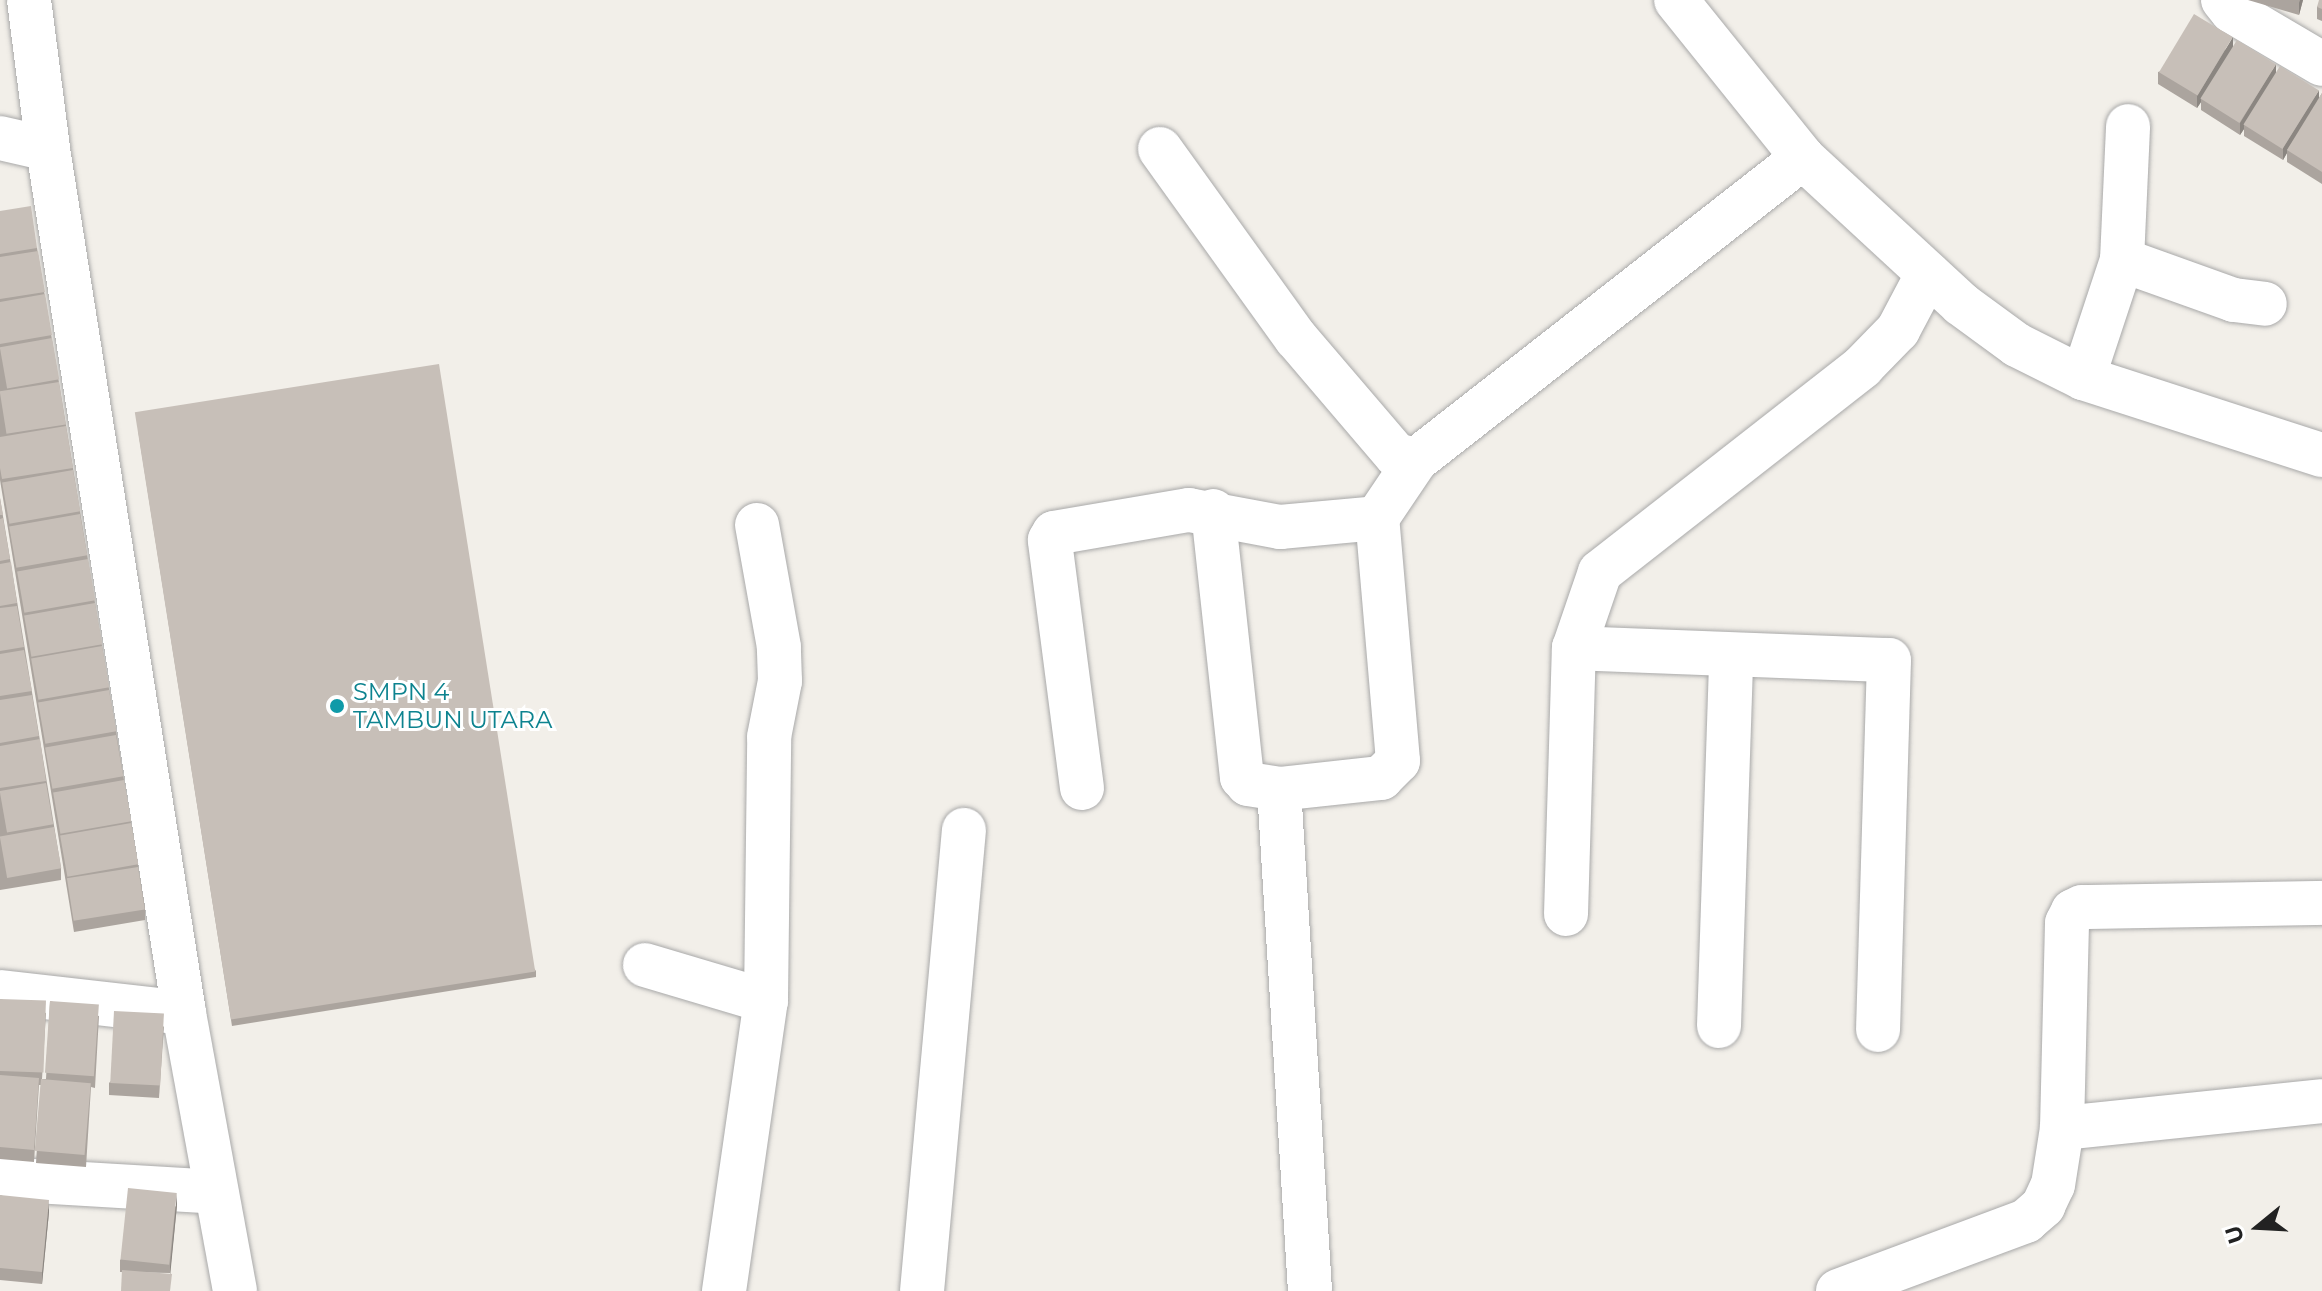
<!DOCTYPE html>
<html>
<head>
<meta charset="utf-8">
<style>
	body { margin:0 }
	#map { position:relative; width:2322px; height:1291px; overflow:hidden; background:#f2efe9; font-family:Montserrat,sans-serif }
	div>[style] { position:absolute }
	.roads { filter:drop-shadow(0 0 2px #a9a9a9) drop-shadow(0 0 2px #a9a9a9) }
	.minor>* { height:44px; margin:-22px; padding:0 22px; transform-origin:22px; border-radius:22px; background:#fff }
	.wall>* { inset:0; background:#aba49e }
	.shaded-wall>* { inset:0; background:#8b8681 }
	.building>* { inset:0; background:#c7bfb8; transform-origin:0 0 }
	.dots>* { width:22px; height:22px; translate:-50% -50%; box-sizing:border-box; border:4px solid #fff; border-radius:50% }
	span { translate:-50% -50%; white-space:nowrap; text-align:center; line-height:1.15; -webkit-text-stroke:6px #fff; paint-order:stroke }
	.culture-label { font-size:24px; color:#0d838f }
	.left { translate:0 -50%; text-align:left }
	.north { position:absolute; left:2218px; top:1187px; width:80px; height:80px; -webkit-text-stroke:6px #fff; paint-order:stroke; rotate:252deg; font-size:22px; font-weight:700; line-height:32px; text-align:center; color:#222 }
	.north::after { content:''; display:block; margin:auto; width:28px; height:36px; background:#222; clip-path:polygon(50% 0,100% 100%,50% 72%,0 100%) }
</style>
</head>
<body>
<div id="map">
	<div class="roads">
		<div class="minor">
			<div style="left:29px;top:0;width:150px;rotate:82.7deg"></div>
			<div style="left:48px;top:149px;width:875px;rotate:81.05deg"></div>
			<div style="left:184px;top:1013px;width:283px;rotate:79.6deg"></div>
			<div style="left:1676px;top:0;width:203px;rotate:51.2deg"></div>
			<div style="left:1803px;top:158px;width:215px;rotate:42.7deg"></div>
			<div style="left:1961px;top:304px;width:69px;rotate:36.2deg"></div>
			<div style="left:2017px;top:345px;width:74px;rotate:26.6deg"></div>
			<div style="left:2083px;top:378px;width:251px;rotate:17.9deg"></div>
			<div style="left:2223px;top:0;width:14px;rotate:51deg"></div>
			<div style="left:2232px;top:11px;width:104px;rotate:30.5deg"></div>
			<div style="left:0;top:138px;width:49px;rotate:12.9deg"></div>
			<div style="left:1160px;top:149px;width:233px;rotate:54.3deg"></div>
			<div style="left:1296px;top:338px;width:154px;rotate:49.5deg"></div>
			<div style="left:1396px;top:455px;width:21px;rotate:14deg"></div>
			<div style="left:1416px;top:460px;width:491px;rotate:-38deg"></div>
			<div style="left:2122px;top:260px;width:119px;rotate:19.7deg"></div>
			<div style="left:2234px;top:300px;width:31px;rotate:7deg"></div>
			<div style="left:2083px;top:378px;width:124px;rotate:-71.7deg"></div>
			<div style="left:2122px;top:260px;width:134px;rotate:-87.4deg"></div>
			<div style="left:1213px;top:511px;width:268px;rotate:83.8deg"></div>
			<div style="left:1242px;top:777px;width:9px;rotate:49deg"></div>
			<div style="left:1248px;top:784px;width:31px;rotate:9deg"></div>
			<div style="left:1574px;top:648px;width:315px;rotate:2.2deg"></div>
			<div style="left:1889px;top:660px;width:370px;rotate:91.7deg"></div>
			<div style="left:1082px;top:788px;width:250px;rotate:-97.4deg"></div>
			<div style="left:1050px;top:540px;width:8px;rotate:-60deg"></div>
			<div style="left:1054px;top:533px;width:137px;rotate:-9.7deg"></div>
			<div style="left:1189px;top:510px;width:93px;rotate:10.6deg"></div>
			<div style="left:1280px;top:527px;width:97px;rotate:-5.3deg"></div>
			<div style="left:1566px;top:914px;width:266px;rotate:-88.3deg"></div>
			<div style="left:1574px;top:648px;width:80px;rotate:-71.1deg"></div>
			<div style="left:1600px;top:572px;width:333px;rotate:-38deg"></div>
			<div style="left:1862px;top:367px;width:52px;rotate:-45.8deg"></div>
			<div style="left:1898px;top:330px;width:64px;rotate:-62.2deg"></div>
			<div style="left:645px;top:965px;width:126px;rotate:16.6deg"></div>
			<div style="left:0;top:992px;width:185px;rotate:6.5deg"></div>
			<div style="left:1719px;top:1026px;width:371px;rotate:-88.1deg"></div>
			<div style="left:2062px;top:1128px;width:261px;rotate:-5.9deg"></div>
			<div style="left:0;top:1179px;width:216px;rotate:3.4deg"></div>
			<div style="left:724px;top:1291px;width:293px;rotate:-81.8deg"></div>
			<div style="left:766px;top:1001px;width:264px;rotate:-89.3deg"></div>
			<div style="left:769px;top:737px;width:57px;rotate:-78.9deg"></div>
			<div style="left:780px;top:681px;width:34px;rotate:-92deg"></div>
			<div style="left:779px;top:647px;width:124px;rotate:-100.2deg"></div>
			<div style="left:922px;top:1291px;width:463px;rotate:-84.8deg"></div>
			<div style="left:1310px;top:1291px;width:503px;rotate:-93.53deg"></div>
			<div style="left:1279px;top:789px;width:103px;rotate:-6.2deg"></div>
			<div style="left:1381px;top:778px;width:24px;rotate:-45deg"></div>
			<div style="left:1398px;top:761px;width:244px;rotate:-94.9deg"></div>
			<div style="left:1377px;top:518px;width:70px;rotate:-56.1deg"></div>
			<div style="left:1838px;top:1291px;width:201px;rotate:-20.4deg"></div>
			<div style="left:2026px;top:1221px;width:23px;rotate:-41deg"></div>
			<div style="left:2043px;top:1206px;width:23px;rotate:-65deg"></div>
			<div style="left:2053px;top:1185px;width:58px;rotate:-81deg"></div>
			<div style="left:2062px;top:1128px;width:205px;rotate:-88.6deg"></div>
			<div style="left:2067px;top:923px;width:13px;rotate:-63deg"></div>
			<div style="left:2073px;top:911px;width:10px;rotate:-24deg"></div>
			<div style="left:2082px;top:907px;width:240px;rotate:-1deg"></div>
		</div>
	</div>
	<div class="wall">
		<div style="clip-path:polygon(2248px 0,2303px 0,2299px 15px)"></div>
		<div style="clip-path:polygon(2322px 0,2322px 21px,2317px 19px,2317px 7px)"></div>
		<div style="clip-path:polygon(2233px 47px,2319px 98px,2322px 93px,2322px 184px,2287px 162px,2287px 153px,2283px 160px,2244px 136px,2244px 129px,2240px 135px,2201px 110px,2201px 102px,2197px 108px,2158px 84px,2158px 72px)"></div>
		<div style="clip-path:polygon(0 211px,37px 248px,145px 909px,145px 920px,74px 932px,0 480px)"></div>
		<div style="clip-path:polygon(138px 430px,536px 971px,536px 977px,232px 1026px)"></div>
		<div style="clip-path:polygon(0 498px,61px 868px,61px 880px,0 890px)"></div>
		<div style="clip-path:polygon(0 999px,46px 1013px,42px 1079px,46px 1079px,50px 1001px,99px 1016px,95px 1088px,91px 1087px,86px 1167px,36px 1163px,41px 1085px,39px 1085px,34px 1162px,0 1159px)"></div>
		<div style="clip-path:polygon(164px 1026px,159px 1098px,109px 1095px,109px 1083px)"></div>
		<div style="clip-path:polygon(0 1195px,49px 1212px,42px 1284px,0 1280px)"></div>
		<div style="clip-path:polygon(177px 1205px,170px 1273px,120px 1272px,120px 1260px)"></div>
	</div>
	<div class="shaded-wall">
		<div style="clip-path:polygon(2300px 0,2303px 0,2299px 15px,2299px 3px)"></div>
		<div style="clip-path:polygon(2233px 37px,2233px 49px,2201px 99px,2201px 102px,2197px 108px,2197px 96px)"></div>
		<div style="clip-path:polygon(2276px 64px,2276px 76px,2244px 125px,2244px 129px,2240px 135px,2240px 123px)"></div>
		<div style="clip-path:polygon(2319px 90px,2319px 102px,2287px 150px,2287px 153px,2283px 160px,2283px 148px)"></div>
		<div style="clip-path:polygon(177px 1193px,177px 1205px,170px 1277px,170px 1266px)"></div>
		<div style="clip-path:polygon(49px 1200px,49px 1212px,42px 1284px,42px 1272px)"></div>
	</div>
	<div class="building">
		<div style="clip-path:polygon(2319px 0,2322px 0,2322px 9px,2317px 7px)"></div>
		<div style="left:2194px;top:14px;width:45px;height:68px;rotate:31deg"></div>
		<div style="left:2237px;top:40px;width:46px;height:69px;rotate:32deg"></div>
		<div style="left:2280px;top:66px;width:46px;height:69px;rotate:32deg"></div>
		<div style="clip-path:polygon(2322px 93px,2322px 172px,2287px 150px)"></div>
		<div style="clip-path:polygon(31px 206px,37px 248px,0 254px,0 211px)"></div>
		<div style="clip-path:polygon(38px 251px,45px 292px,0 299px,0 257px)"></div>
		<div style="clip-path:polygon(45px 294px,52px 335px,0 344px,0 302px)"></div>
		<div style="left:52px;top:338px;width:42px;height:53px;rotate:80deg"></div>
		<div style="left:439px;top:364px;width:615px;height:308px;rotate:81deg"></div>
		<div style="left:59px;top:382px;width:43px;height:60px;rotate:81deg"></div>
		<div style="clip-path:polygon(66px 426px,73px 468px,2px 479px,0 468px,0 437px)"></div>
		<div style="left:73px;top:470px;width:42px;height:72px;rotate:80deg"></div>
		<div style="clip-path:polygon(0 498px,3px 515px,0 515px)"></div>
		<div style="left:80px;top:514px;width:42px;height:72px;rotate:80deg"></div>
		<div style="clip-path:polygon(3px 518px,10px 559px,0 561px,0 519px)"></div>
		<div style="left:88px;top:559px;width:42px;height:72px;rotate:80deg"></div>
		<div style="clip-path:polygon(11px 562px,17px 603px,0 606px,0 564px)"></div>
		<div style="left:95px;top:603px;width:42px;height:72px;rotate:80deg"></div>
		<div style="clip-path:polygon(17px 606px,24px 647px,0 651px,0 608px)"></div>
		<div style="left:102px;top:646px;width:42px;height:72px;rotate:80deg"></div>
		<div style="clip-path:polygon(24px 650px,32px 691px,0 696px,0 654px)"></div>
		<div style="left:109px;top:690px;width:42px;height:72px;rotate:80deg"></div>
		<div style="clip-path:polygon(32px 695px,39px 736px,0 743px,0 700px)"></div>
		<div style="left:116px;top:735px;width:42px;height:72px;rotate:80deg"></div>
		<div style="clip-path:polygon(40px 739px,46px 781px,0 788px,0 746px)"></div>
		<div style="left:124px;top:780px;width:42px;height:72px;rotate:80deg"></div>
		<div style="left:46px;top:783px;width:42px;height:47px;rotate:80deg"></div>
		<div style="left:131px;top:823px;width:42px;height:72px;rotate:80deg"></div>
		<div style="left:54px;top:827px;width:42px;height:55px;rotate:80deg"></div>
		<div style="left:138px;top:867px;width:43px;height:72px;rotate:81deg"></div>
		<div style="left:0;top:999px;width:46px;height:72px;rotate:2deg"></div>
		<div style="left:50px;top:1001px;width:49px;height:72px;rotate:4deg"></div>
		<div style="left:114px;top:1011px;width:50px;height:72px;rotate:3deg"></div>
		<div style="clip-path:polygon(0 1075px,39px 1078px,34px 1150px,0 1147px)"></div>
		<div style="left:41px;top:1079px;width:50px;height:72px;rotate:5deg"></div>
		<div style="left:128px;top:1188px;width:49px;height:72px;rotate:6deg"></div>
		<div style="clip-path:polygon(0 1195px,49px 1200px,42px 1272px,0 1268px)"></div>
		<div style="clip-path:polygon(122px 1270px,172px 1274px,170px 1291px,121px 1291px)"></div>
	</div>
	<div class="dots">
		<div style="left:337px;top:706px;background:#0f9aa8"></div>
	</div>
	<div class="culture-label">
		<span class="left" style="left:353px;top:706px">SMPN 4<br>TAMBUN UTARA</span>
	</div>
	<div class="north">U</div>
</div>
</body>
</html>
